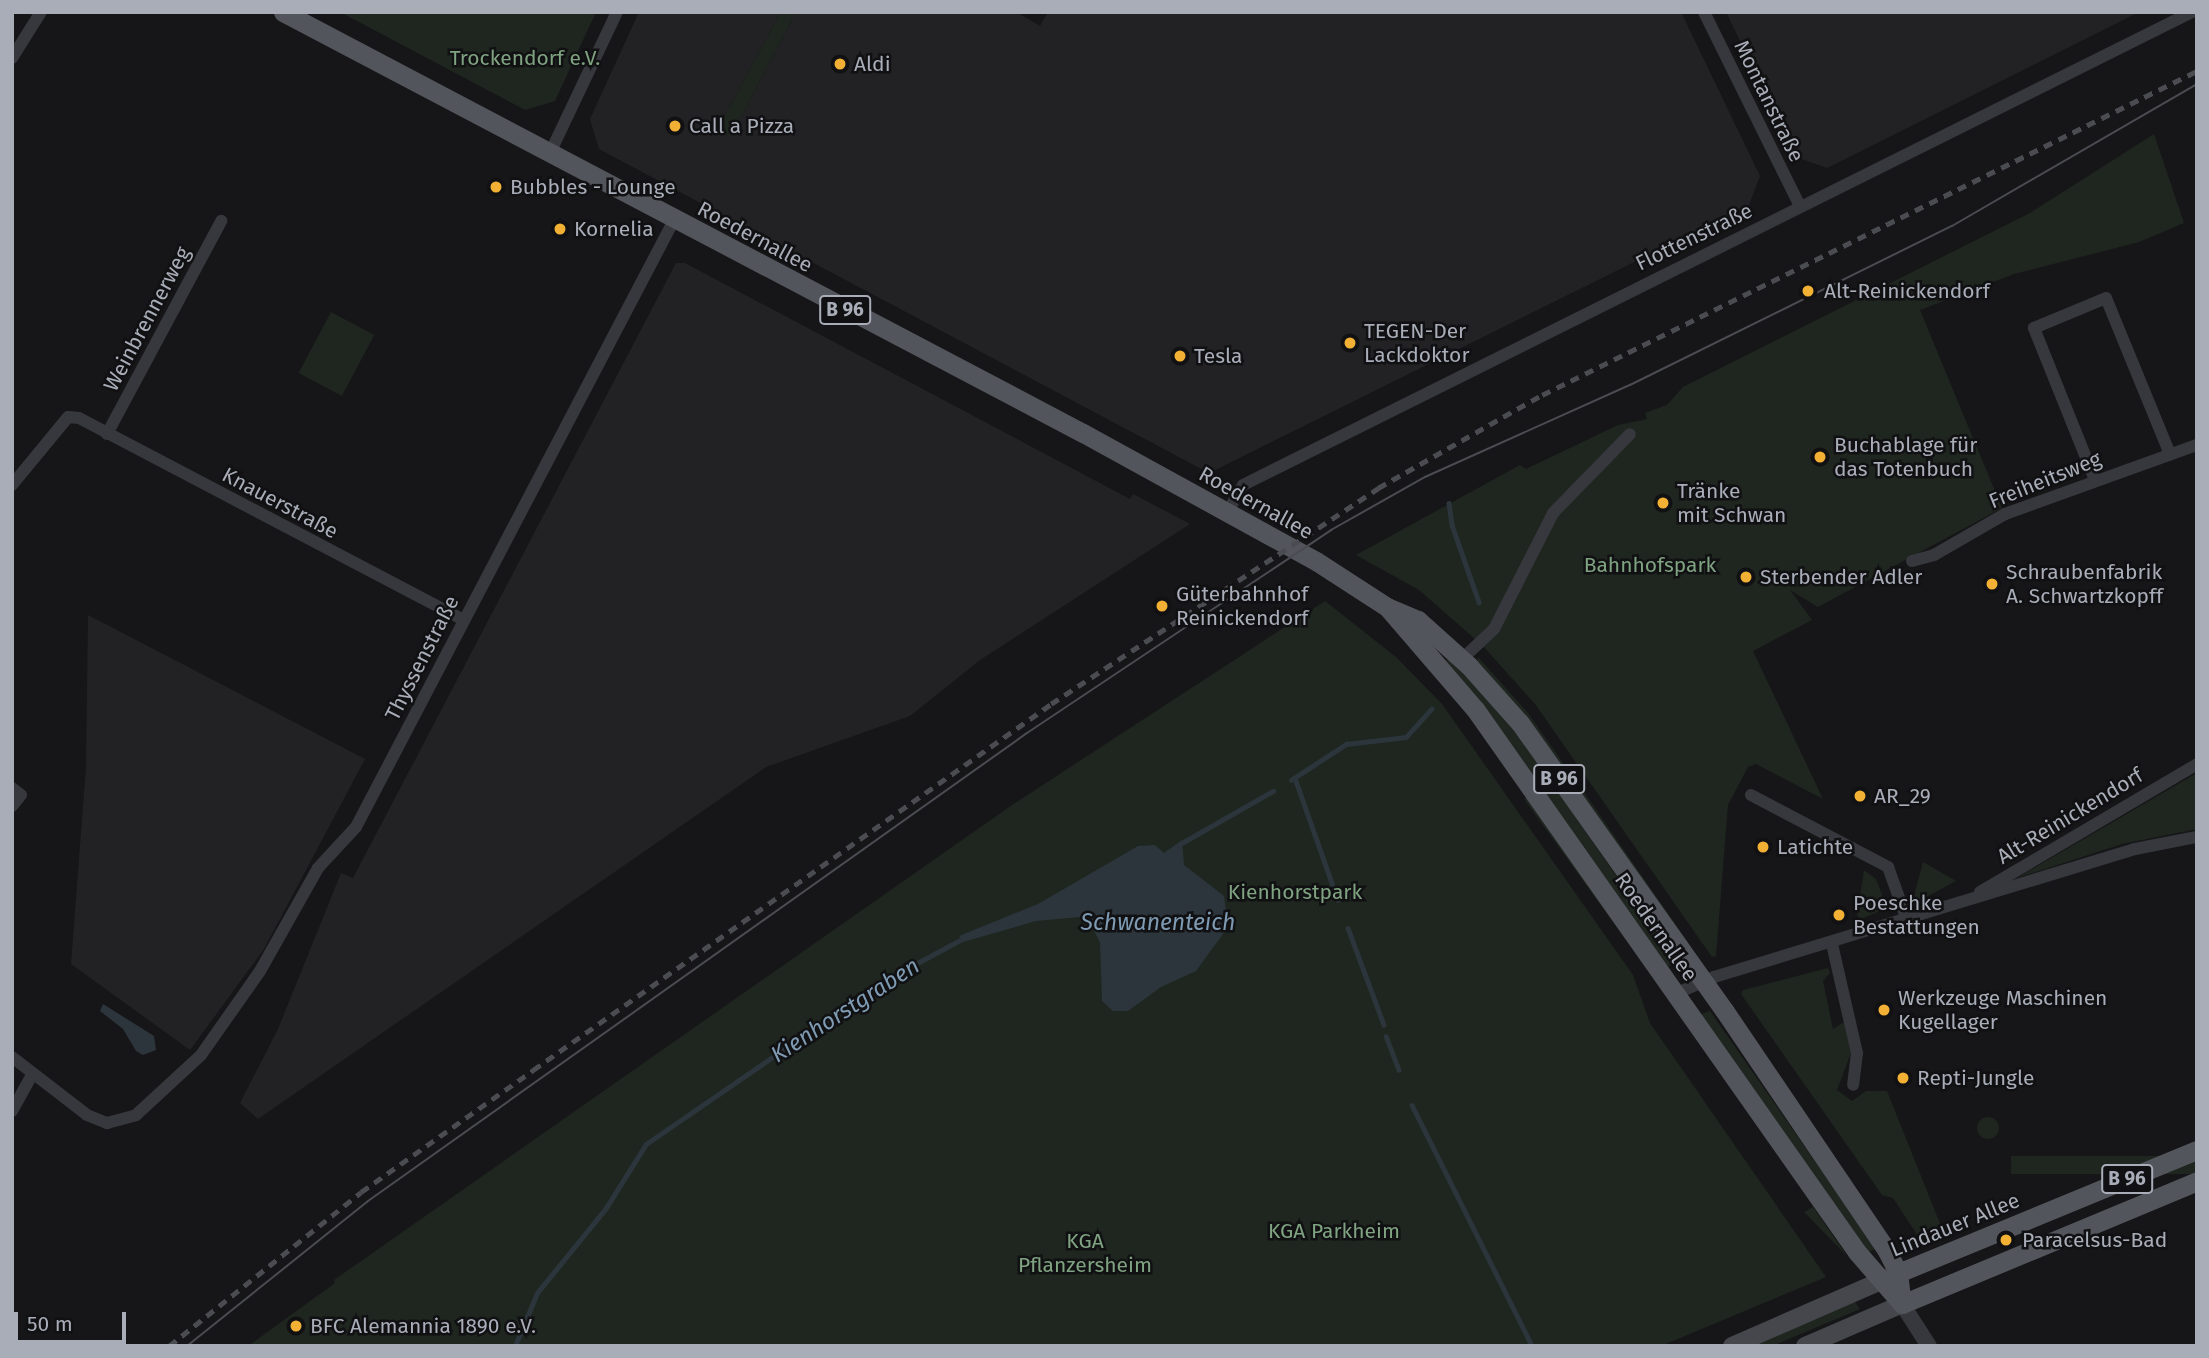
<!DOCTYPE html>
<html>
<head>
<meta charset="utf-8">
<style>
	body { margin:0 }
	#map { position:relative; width:2209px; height:1358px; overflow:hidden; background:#161618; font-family:"Fira Sans",sans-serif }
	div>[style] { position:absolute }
	.built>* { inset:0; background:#222225 }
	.green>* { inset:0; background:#1e261f; transform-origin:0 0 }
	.round { border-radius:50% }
	.water>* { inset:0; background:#2c353c }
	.stream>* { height:4.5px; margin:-2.25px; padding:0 2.25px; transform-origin:2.25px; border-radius:2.25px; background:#2c353c }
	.minor>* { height:12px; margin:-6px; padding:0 6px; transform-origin:6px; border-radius:6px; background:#37383d }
	.tertiary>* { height:16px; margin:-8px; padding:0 8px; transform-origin:8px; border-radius:8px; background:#37383d }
	.secondary>* { height:18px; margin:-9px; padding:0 9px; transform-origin:9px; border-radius:9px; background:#45474d }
	.primary>* { height:19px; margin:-9.5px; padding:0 9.5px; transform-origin:9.5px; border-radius:9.5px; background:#53555c }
	.tram>* { height:2px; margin:-1px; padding:0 1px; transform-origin:1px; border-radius:1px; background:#4a4c52 }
	.rail>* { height:4.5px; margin-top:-2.25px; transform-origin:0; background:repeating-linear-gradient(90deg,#4a4c52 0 9px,transparent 0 16px) }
	.dots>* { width:19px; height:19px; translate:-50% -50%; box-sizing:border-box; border:4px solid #111113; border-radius:50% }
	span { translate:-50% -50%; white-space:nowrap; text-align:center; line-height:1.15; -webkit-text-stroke:5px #111113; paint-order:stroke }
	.shield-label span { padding:2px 5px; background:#111113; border:2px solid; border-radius:5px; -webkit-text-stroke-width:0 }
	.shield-label { font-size:19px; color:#a8adb8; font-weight:700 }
	.park-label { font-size:21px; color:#7fa381 }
	.poi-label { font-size:21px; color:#a8adb8 }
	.left { translate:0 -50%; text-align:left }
	.street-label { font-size:21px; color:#a8adb8 }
	.water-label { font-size:23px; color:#7f9bb3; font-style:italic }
	.frame { position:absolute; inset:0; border:14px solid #a8adb8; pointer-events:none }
	.scale { position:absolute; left:14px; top:1312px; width:112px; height:32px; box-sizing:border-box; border:4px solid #a8adb8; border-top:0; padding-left:9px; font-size:21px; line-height:24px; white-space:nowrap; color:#a8adb8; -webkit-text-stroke:5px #111113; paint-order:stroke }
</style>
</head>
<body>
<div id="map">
	<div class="built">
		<div style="clip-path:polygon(639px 12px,781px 12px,717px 130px,730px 138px,796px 12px,1016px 12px,1040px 26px,1048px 12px,1681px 12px,1760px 176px,1749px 205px,1209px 473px,599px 149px,590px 119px)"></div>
		<div style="clip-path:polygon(1726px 12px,2139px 12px,1827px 168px,1796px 157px)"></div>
		<div style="clip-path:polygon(676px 263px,685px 263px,1130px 499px,1133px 494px,1190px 524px,980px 660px,910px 716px,766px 767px,258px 1119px,240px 1103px,278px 1029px,341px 873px,353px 878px)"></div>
		<div style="clip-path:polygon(88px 615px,365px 759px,264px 949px,190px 1050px,71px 964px,86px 767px)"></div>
	</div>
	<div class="green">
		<div style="clip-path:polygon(340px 12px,596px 12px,555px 101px,525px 110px)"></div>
		<div style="clip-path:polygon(781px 12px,796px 12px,730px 138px,717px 130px)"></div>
		<div style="clip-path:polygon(2154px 134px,2184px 223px,2139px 242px,2014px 274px,1920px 310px,2002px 508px,1818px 607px,1790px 590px,1812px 620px,1753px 651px,1823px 799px,1756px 764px,1748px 767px,1728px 805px,1716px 956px,1712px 957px,1535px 704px,1483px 646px,1419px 590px,1356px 555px,1520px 465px,1526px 469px,1618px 425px,1647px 419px,1645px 413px,1667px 405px,1683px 387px,2030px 213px)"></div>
		<div style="left:331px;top:312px;width:49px;height:69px;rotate:28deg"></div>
		<div style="clip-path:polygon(1325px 601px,1396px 657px,1442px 704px,1633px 975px,1650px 1023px,1826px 1277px,1661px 1346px,248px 1346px,335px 1283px,334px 1280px,1012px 805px)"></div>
		<div style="clip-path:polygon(1478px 657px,1528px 713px,1563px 763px,1559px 765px,1477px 662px)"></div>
		<div style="clip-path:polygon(1448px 658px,1510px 724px,1545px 774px,1536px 780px,1446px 661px)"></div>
		<div style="clip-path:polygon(1568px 769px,1687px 941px,1695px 954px,1564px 772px)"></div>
		<div style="clip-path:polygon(2197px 773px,2197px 829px,2122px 844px,2017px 878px)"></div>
		<div style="left:1550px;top:781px;width:220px;height:11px;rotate:55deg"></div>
		<div style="clip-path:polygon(1527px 797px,1644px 965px,1524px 799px)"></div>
		<div style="clip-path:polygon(1923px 862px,1956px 881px,1919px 901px,1914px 896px)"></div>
		<div style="clip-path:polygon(1864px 870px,1876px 879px,1887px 908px,1861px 919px,1857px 916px)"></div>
		<div style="clip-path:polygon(1828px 968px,1830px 973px,1823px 981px,1833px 1029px,1844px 1022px,1851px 1053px,1837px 1090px,1852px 1101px,1866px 1091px,1887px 1091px,1941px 1226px,1918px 1236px,1893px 1198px,1882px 1195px,1741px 994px,1743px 990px)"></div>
		<div style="clip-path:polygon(1710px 1011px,1876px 1249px,1869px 1252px,1699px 1015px)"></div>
		<div class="round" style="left:1977px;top:1117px;width:22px;height:22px"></div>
		<div style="left:2197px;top:1156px;width:18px;height:186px;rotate:90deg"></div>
		<div style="clip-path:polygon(1813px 1207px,1845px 1253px,1847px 1256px,1804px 1212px)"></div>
		<div style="clip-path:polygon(1854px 1301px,1860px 1309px,1772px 1346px,1748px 1346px)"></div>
	</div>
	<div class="water">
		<div style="clip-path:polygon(1182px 840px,1184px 865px,1224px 896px,1228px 927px,1196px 971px,1161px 987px,1128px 1011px,1113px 1011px,1102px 1001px,1100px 942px,1090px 924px,1079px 917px,1036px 921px,963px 942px,959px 936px,1038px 904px,1138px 846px,1155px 845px,1164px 853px)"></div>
		<div style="clip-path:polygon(103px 1004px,154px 1036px,156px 1050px,143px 1055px,136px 1051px,123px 1029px,100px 1011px)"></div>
	</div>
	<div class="stream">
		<div style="left:1449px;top:503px;width:22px;rotate:82deg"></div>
		<div style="left:1452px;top:525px;width:82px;rotate:70.7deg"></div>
		<div style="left:1295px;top:778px;width:129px;rotate:70.6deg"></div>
		<div style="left:1291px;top:780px;width:66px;rotate:-33.2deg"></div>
		<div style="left:1346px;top:744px;width:60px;rotate:-6.7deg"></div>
		<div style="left:1406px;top:737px;width:38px;rotate:-48deg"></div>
		<div style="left:1180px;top:844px;width:107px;rotate:-29.7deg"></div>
		<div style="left:1348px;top:928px;width:103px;rotate:69.6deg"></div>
		<div style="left:1386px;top:1036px;width:36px;rotate:69deg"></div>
		<div style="left:1412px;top:1105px;width:269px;rotate:63.5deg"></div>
		<div style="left:515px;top:1346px;width:57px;rotate:-67.5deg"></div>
		<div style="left:537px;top:1293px;width:109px;rotate:-50.9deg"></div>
		<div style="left:606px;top:1208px;width:75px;rotate:-58deg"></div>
		<div style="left:646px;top:1144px;width:286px;rotate:-34.5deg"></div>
		<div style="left:882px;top:982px;width:93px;rotate:-28.2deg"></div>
	</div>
	<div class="minor">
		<div style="left:1704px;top:12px;width:216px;rotate:63.7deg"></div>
		<div style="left:12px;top:58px;width:54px;rotate:-57.8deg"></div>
		<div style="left:550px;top:153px;width:156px;rotate:-64.6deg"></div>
		<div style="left:107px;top:434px;width:242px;rotate:-61.8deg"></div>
		<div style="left:2095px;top:480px;width:164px;rotate:-111.9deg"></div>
		<div style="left:2034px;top:328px;width:78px;rotate:-22.6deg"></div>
		<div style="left:2106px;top:298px;width:169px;rotate:67.7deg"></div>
		<div style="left:12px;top:485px;width:88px;rotate:-50.5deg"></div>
		<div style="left:68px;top:417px;width:11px;rotate:5deg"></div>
		<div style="left:79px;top:418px;width:434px;rotate:27.7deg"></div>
		<div style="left:1227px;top:513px;width:32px;rotate:-60deg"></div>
		<div style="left:1243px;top:485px;width:1060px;rotate:-26.49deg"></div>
		<div style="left:1912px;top:561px;width:23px;rotate:-15deg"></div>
		<div style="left:1934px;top:555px;width:82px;rotate:-30deg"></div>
		<div style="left:2005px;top:514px;width:204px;rotate:-19.8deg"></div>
		<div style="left:1462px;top:659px;width:44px;rotate:-43.2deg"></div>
		<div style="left:1494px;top:629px;width:130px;rotate:-63deg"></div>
		<div style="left:1553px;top:513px;width:110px;rotate:-45.7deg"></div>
		<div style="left:12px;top:788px;width:11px;rotate:38deg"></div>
		<div style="left:21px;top:795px;width:14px;rotate:129deg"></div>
		<div style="left:1751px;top:795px;width:155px;rotate:27.7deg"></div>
		<div style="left:1888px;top:867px;width:56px;rotate:70.3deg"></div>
		<div style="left:1980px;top:892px;width:252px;rotate:-30.5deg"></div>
		<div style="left:1832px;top:944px;width:112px;rotate:77.1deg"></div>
		<div style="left:1857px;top:1053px;width:32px;rotate:97deg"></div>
		<div style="left:1675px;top:994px;width:43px;rotate:-23.6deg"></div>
		<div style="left:1714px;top:977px;width:440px;rotate:-16.9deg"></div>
		<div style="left:2135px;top:849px;width:63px;rotate:-11deg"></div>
		<div style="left:12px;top:1057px;width:95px;rotate:37.7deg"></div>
		<div style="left:87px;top:1115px;width:22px;rotate:22deg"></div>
		<div style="left:107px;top:1123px;width:30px;rotate:-15deg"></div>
		<div style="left:136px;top:1115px;width:88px;rotate:-42.7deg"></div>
		<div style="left:201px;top:1055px;width:103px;rotate:-54.9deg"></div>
		<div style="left:260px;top:971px;width:118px;rotate:-60.6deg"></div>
		<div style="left:318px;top:868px;width:56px;rotate:-47.2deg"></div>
		<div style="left:356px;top:827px;width:685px;rotate:-62.35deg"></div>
		<div style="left:12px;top:1111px;width:43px;rotate:-61.1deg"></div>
	</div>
	<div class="tertiary">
		<div style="left:1902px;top:1304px;width:50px;rotate:57.3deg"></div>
	</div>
	<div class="secondary">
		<div style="left:1732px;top:1346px;width:175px;rotate:-23.6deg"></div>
		<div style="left:1805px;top:1346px;width:106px;rotate:-23.4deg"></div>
	</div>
	<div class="primary">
		<div style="left:283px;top:12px;width:904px;rotate:27.76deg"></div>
		<div style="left:1083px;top:433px;width:266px;rotate:28.8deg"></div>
		<div style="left:1316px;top:561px;width:85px;rotate:32.9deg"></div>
		<div style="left:1387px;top:607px;width:34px;rotate:23deg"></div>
		<div style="left:1418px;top:620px;width:69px;rotate:42deg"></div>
		<div style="left:1469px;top:666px;width:76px;rotate:48.2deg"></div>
		<div style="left:1520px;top:723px;width:352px;rotate:54.6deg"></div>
		<div style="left:1724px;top:1010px;width:291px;rotate:55.9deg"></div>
		<div style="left:1887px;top:1251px;width:25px;rotate:63deg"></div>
		<div style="left:1898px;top:1273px;width:31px;rotate:83deg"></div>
		<div style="left:1388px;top:608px;width:133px;rotate:49.3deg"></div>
		<div style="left:1475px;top:709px;width:664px;rotate:54.87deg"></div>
		<div style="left:1857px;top:1252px;width:69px;rotate:49.1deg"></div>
		<div style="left:1898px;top:1273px;width:323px;rotate:-22.4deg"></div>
		<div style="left:1902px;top:1304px;width:320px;rotate:-22.6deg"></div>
	</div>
	<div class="tram">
		<div style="left:187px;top:1346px;width:232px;rotate:-38.7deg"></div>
		<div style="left:368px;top:1201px;width:808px;rotate:-35.38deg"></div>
		<div style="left:1027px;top:733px;width:366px;rotate:-33.7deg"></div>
		<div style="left:1331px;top:530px;width:108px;rotate:-29.4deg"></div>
		<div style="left:1425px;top:477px;width:225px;rotate:-24.2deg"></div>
		<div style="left:1630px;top:385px;width:359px;rotate:-26.3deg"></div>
		<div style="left:1952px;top:226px;width:283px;rotate:-30.1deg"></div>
	</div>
	<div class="rail">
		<div style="left:169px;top:1346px;width:246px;rotate:-38.7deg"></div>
		<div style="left:361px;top:1192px;width:211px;rotate:-35.3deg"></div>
		<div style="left:533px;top:1070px;width:634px;rotate:-35.24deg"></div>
		<div style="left:1051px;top:704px;width:392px;rotate:-33.4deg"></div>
		<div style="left:1378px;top:488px;width:189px;rotate:-29.6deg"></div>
		<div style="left:1542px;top:395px;width:731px;rotate:-26.32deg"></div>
	</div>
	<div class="dots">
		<div style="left:840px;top:64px;background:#f2b134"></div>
		<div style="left:675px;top:126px;background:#f2b134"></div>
		<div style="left:496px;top:187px;background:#f2b134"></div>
		<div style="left:560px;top:229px;background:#f2b134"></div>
		<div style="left:1808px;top:291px;background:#f2b134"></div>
		<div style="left:1350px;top:343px;background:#f2b134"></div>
		<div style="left:1180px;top:356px;background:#f2b134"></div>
		<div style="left:1820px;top:457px;background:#f2b134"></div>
		<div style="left:1663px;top:503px;background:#f2b134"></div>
		<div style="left:1746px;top:577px;background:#f2b134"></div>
		<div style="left:1992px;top:584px;background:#f2b134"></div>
		<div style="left:1162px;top:606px;background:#f2b134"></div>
		<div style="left:1860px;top:796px;background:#f2b134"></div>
		<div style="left:1763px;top:847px;background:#f2b134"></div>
		<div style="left:1839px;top:915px;background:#f2b134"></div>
		<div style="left:1884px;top:1010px;background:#f2b134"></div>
		<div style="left:1903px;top:1078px;background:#f2b134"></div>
		<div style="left:2006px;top:1240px;background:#f2b134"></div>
		<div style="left:296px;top:1326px;background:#f2b134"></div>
	</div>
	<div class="shield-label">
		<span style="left:845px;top:310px">B 96</span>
		<span style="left:1559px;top:779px">B 96</span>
		<span style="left:2127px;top:1179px">B 96</span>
	</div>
	<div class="park-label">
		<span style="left:525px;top:58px">Trockendorf e.V.</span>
		<span style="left:1650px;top:565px">Bahnhofspark</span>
		<span style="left:1295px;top:892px">Kienhorstpark</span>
		<span style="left:1334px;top:1231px">KGA Parkheim</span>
		<span style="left:1085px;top:1253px">KGA<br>Pflanzersheim</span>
	</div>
	<div class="poi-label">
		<span class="left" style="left:854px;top:64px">Aldi</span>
		<span class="left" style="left:689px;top:126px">Call a Pizza</span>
		<span class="left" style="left:510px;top:187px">Bubbles - Lounge</span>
		<span class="left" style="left:574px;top:229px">Kornelia</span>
		<span class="left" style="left:1824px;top:291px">Alt-Reinickendorf</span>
		<span class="left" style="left:1364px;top:343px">TEGEN-Der<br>Lackdoktor</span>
		<span class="left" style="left:1194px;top:356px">Tesla</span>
		<span class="left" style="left:1834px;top:457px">Buchablage für<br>das Totenbuch</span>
		<span class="left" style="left:1677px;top:503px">Tränke<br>mit Schwan</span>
		<span class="left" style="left:2006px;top:584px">Schraubenfabrik<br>A. Schwartzkopff</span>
		<span class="left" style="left:1760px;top:577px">Sterbender Adler</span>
		<span class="left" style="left:1176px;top:606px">Güterbahnhof<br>Reinickendorf</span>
		<span class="left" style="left:1874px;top:796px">AR_29</span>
		<span class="left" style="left:1777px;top:847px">Latichte</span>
		<span class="left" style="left:1853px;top:915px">Poeschke<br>Bestattungen</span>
		<span class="left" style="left:1898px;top:1010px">Werkzeuge Maschinen<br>Kugellager</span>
		<span class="left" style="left:1917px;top:1078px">Repti-Jungle</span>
		<span class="left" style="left:2022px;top:1240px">Paracelsus-Bad</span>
		<span class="left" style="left:310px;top:1326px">BFC Alemannia 1890 e.V.</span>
	</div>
	<div class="street-label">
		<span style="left:1769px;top:101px;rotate:64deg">Montanstraße</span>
		<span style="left:755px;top:237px;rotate:28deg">Roedernallee</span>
		<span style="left:1694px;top:237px;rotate:-26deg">Flottenstraße</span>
		<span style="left:147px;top:319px;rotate:-62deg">Weinbrennerweg</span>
		<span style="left:2045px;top:480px;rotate:-22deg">Freiheitsweg</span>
		<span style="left:280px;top:503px;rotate:28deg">Knauerstraße</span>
		<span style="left:1256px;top:503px;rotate:29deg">Roedernallee</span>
		<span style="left:422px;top:658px;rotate:-63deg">Thyssenstraße</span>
		<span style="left:2070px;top:816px;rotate:-31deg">Alt-Reinickendorf</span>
		<span style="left:1656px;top:927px;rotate:55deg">Roedernallee</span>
		<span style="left:1955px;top:1225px;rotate:-22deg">Lindauer Allee</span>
	</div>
	<div class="water-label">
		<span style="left:1158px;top:922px">Schwanenteich</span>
		<span style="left:845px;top:1010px;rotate:-33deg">Kienhorstgraben</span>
	</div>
	<div class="frame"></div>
	<div class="scale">50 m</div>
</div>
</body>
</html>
